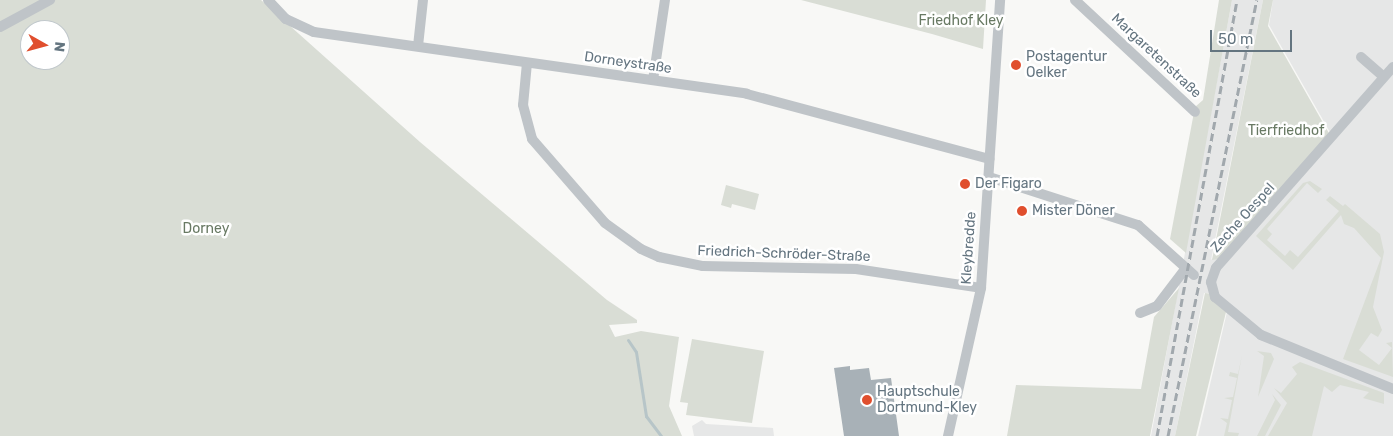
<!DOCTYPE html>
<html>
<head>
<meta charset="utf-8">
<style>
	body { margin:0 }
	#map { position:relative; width:1393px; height:436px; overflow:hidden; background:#f8f8f6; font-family:Rubik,sans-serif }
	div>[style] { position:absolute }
	.built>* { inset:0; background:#e6e7e7 }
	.green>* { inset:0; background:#d9ddd5 }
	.stream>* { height:3px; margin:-1.5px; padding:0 1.5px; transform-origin:1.5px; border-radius:1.5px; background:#b7c5c8 }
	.building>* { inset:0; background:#a8b1b7 }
	.street>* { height:10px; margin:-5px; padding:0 5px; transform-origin:5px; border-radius:5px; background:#bfc4c8 }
	.rail>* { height:3px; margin-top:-1.5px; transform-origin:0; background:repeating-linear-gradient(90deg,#a1a8ad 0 8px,transparent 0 12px) }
	.dots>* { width:14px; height:14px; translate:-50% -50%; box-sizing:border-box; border:2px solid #fff; border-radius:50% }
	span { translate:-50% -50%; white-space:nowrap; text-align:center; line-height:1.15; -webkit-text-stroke:5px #fff; paint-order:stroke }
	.park-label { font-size:14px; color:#687963 }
	.street-label { font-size:14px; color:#647580 }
	.poi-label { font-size:14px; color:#647580 }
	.left { translate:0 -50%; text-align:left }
	.north { position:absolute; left:20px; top:20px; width:50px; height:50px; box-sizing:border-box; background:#fff; border:1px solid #c1c8cc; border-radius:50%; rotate:97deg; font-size:14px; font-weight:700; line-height:20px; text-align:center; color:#647580 }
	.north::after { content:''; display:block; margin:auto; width:18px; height:22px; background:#e04f2e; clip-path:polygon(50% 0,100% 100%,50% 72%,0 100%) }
	.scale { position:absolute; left:1210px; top:30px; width:82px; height:22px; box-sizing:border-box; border:2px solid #647580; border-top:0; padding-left:6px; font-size:15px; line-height:18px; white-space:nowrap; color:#647580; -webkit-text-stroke:4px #fff; paint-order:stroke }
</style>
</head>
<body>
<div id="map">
	<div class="built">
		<div style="clip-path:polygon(1232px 0,1263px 0,1211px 260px,1331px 134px,1269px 25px,1273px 0,1393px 0,1393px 436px,1198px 436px,1227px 312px,1212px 294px,1204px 293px,1175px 436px,1151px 436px)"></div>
		<div style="clip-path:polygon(702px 420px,706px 424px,773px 428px,774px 436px,694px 436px,692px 426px)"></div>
	</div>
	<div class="green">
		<div style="clip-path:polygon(evenodd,0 0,261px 0,420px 142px,607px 300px,637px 320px,637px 323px,609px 325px,615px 337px,641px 331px,679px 337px,669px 406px,682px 436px,0 436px,0 0,30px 30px,60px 30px,60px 60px,30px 60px,30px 30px)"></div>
		<div style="clip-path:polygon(801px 0,986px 0,983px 49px,932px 34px)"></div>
		<div style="clip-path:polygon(1219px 0,1232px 0,1186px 253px,1170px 239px,1195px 107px,1203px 100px)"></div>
		<div style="clip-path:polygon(1263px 0,1273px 0,1268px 26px,1330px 135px,1218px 259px,1212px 260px)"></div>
		<div style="clip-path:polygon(1310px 181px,1322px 189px,1318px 193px,1307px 183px,1267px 229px,1272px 234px,1267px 240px,1285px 256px,1290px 250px,1298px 257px,1339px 211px,1326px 200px,1330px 196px,1343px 206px,1345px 204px,1380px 234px,1384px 252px,1373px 307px,1382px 330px,1378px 337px,1371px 333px,1359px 350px,1379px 365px,1392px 348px,1386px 343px,1392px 342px,1393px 377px,1343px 359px,1381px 258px,1354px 228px,1344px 224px,1341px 215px,1293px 270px,1256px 236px,1303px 183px)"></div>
		<div style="clip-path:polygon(726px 185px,759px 194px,755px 210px,732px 204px,731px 208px,721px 205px)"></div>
		<div style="clip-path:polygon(1179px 288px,1150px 436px,1007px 436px,1016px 385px,1141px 389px,1154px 317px)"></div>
		<div style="clip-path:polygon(1205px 293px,1211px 294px,1226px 312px,1196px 436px,1175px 436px)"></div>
		<div style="clip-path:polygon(692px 339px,764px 351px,752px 423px,686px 415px,688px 403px,680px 402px)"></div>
		<div style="clip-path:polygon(1257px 351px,1271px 353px,1274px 359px,1258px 397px,1264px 356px)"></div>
		<div style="clip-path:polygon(1242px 355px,1228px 432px,1239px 433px,1238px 436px,1224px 436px,1227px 423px,1220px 418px,1228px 419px,1232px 400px,1224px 398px,1233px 397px,1237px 378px,1229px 376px,1230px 372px,1238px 374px)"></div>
		<div style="clip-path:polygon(1300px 362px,1384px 393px,1384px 404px,1363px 398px,1369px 392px,1340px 385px,1332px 392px,1324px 386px,1312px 436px,1268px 436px,1287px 403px,1274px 388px,1281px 393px,1297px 374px,1292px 367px)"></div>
		<div style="clip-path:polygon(1272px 394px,1281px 405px,1265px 436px,1257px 436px,1275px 400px)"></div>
	</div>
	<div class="stream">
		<div style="left:628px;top:340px;width:14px;rotate:56deg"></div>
		<div style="left:636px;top:352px;width:65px;rotate:81.1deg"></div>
		<div style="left:646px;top:416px;width:25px;rotate:53deg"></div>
	</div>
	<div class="building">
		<div style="clip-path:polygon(850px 366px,850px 370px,869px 368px,871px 380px,891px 378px,899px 436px,844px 436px,834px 368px)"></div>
	</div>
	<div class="street">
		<div style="left:268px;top:0;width:26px;rotate:47deg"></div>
		<div style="left:286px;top:19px;width:31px;rotate:25deg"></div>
		<div style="left:314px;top:32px;width:437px;rotate:8.1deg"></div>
		<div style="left:747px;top:94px;width:251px;rotate:15deg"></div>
		<div style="left:1075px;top:0;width:164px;rotate:43deg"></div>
		<div style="left:0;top:27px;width:57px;rotate:-28.4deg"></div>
		<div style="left:418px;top:46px;width:46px;rotate:-83.8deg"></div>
		<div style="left:1361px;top:57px;width:30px;rotate:41deg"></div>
		<div style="left:527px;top:63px;width:42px;rotate:95.4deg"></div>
		<div style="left:523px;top:105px;width:35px;rotate:75deg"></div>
		<div style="left:532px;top:139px;width:111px;rotate:49deg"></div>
		<div style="left:605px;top:223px;width:44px;rotate:35.8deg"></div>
		<div style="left:641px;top:249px;width:20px;rotate:24deg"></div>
		<div style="left:659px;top:257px;width:45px;rotate:11.6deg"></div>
		<div style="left:703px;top:266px;width:153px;rotate:1.1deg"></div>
		<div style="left:856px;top:269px;width:126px;rotate:8.6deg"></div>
		<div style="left:1393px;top:67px;width:268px;rotate:131.4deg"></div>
		<div style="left:1216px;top:268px;width:15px;rotate:110deg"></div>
		<div style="left:1211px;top:282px;width:16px;rotate:75deg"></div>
		<div style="left:1215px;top:297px;width:60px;rotate:39.6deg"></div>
		<div style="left:1261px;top:335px;width:143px;rotate:22.2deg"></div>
		<div style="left:653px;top:80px;width:81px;rotate:-81.5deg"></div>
		<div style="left:989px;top:177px;width:157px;rotate:17.9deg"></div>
		<div style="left:1138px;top:225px;width:75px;rotate:41.8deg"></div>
		<div style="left:1140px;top:313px;width:18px;rotate:-22deg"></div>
		<div style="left:1157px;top:306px;width:48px;rotate:-52.7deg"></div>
		<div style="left:948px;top:436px;width:152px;rotate:-77.4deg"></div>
		<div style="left:981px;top:288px;width:289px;rotate:-86.2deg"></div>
	</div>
	<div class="rail">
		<div style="left:1157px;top:436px;width:443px;rotate:-79.6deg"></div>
		<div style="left:1168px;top:436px;width:445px;rotate:-78.5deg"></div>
	</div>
	<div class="dots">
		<div style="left:1016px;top:65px;background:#e04f2e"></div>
		<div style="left:965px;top:184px;background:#e04f2e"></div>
		<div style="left:1022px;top:211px;background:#e04f2e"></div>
		<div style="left:867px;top:400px;background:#e04f2e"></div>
	</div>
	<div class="park-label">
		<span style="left:961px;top:21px">Friedhof Kley</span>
		<span style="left:1286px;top:131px">Tierfriedhof</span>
		<span style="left:206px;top:229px">Dorney</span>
	</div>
	<div class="street-label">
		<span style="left:1156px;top:56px;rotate:43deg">Margaretenstraße</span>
		<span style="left:628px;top:63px;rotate:8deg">Dorneystraße</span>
		<span style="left:1243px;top:218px;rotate:-48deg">Zeche Oespel</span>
		<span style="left:969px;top:248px;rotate:-86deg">Kleybredde</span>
		<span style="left:784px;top:254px;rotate:2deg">Friedrich-Schröder-Straße</span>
	</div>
	<div class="poi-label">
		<span class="left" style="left:1026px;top:65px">Postagentur<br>Oelker</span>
		<span class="left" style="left:975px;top:184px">Der Figaro</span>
		<span class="left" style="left:1032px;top:211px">Mister Döner</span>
		<span class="left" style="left:877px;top:400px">Hauptschule<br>Dortmund-Kley</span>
	</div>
	<div class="north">N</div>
	<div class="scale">50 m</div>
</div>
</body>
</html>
